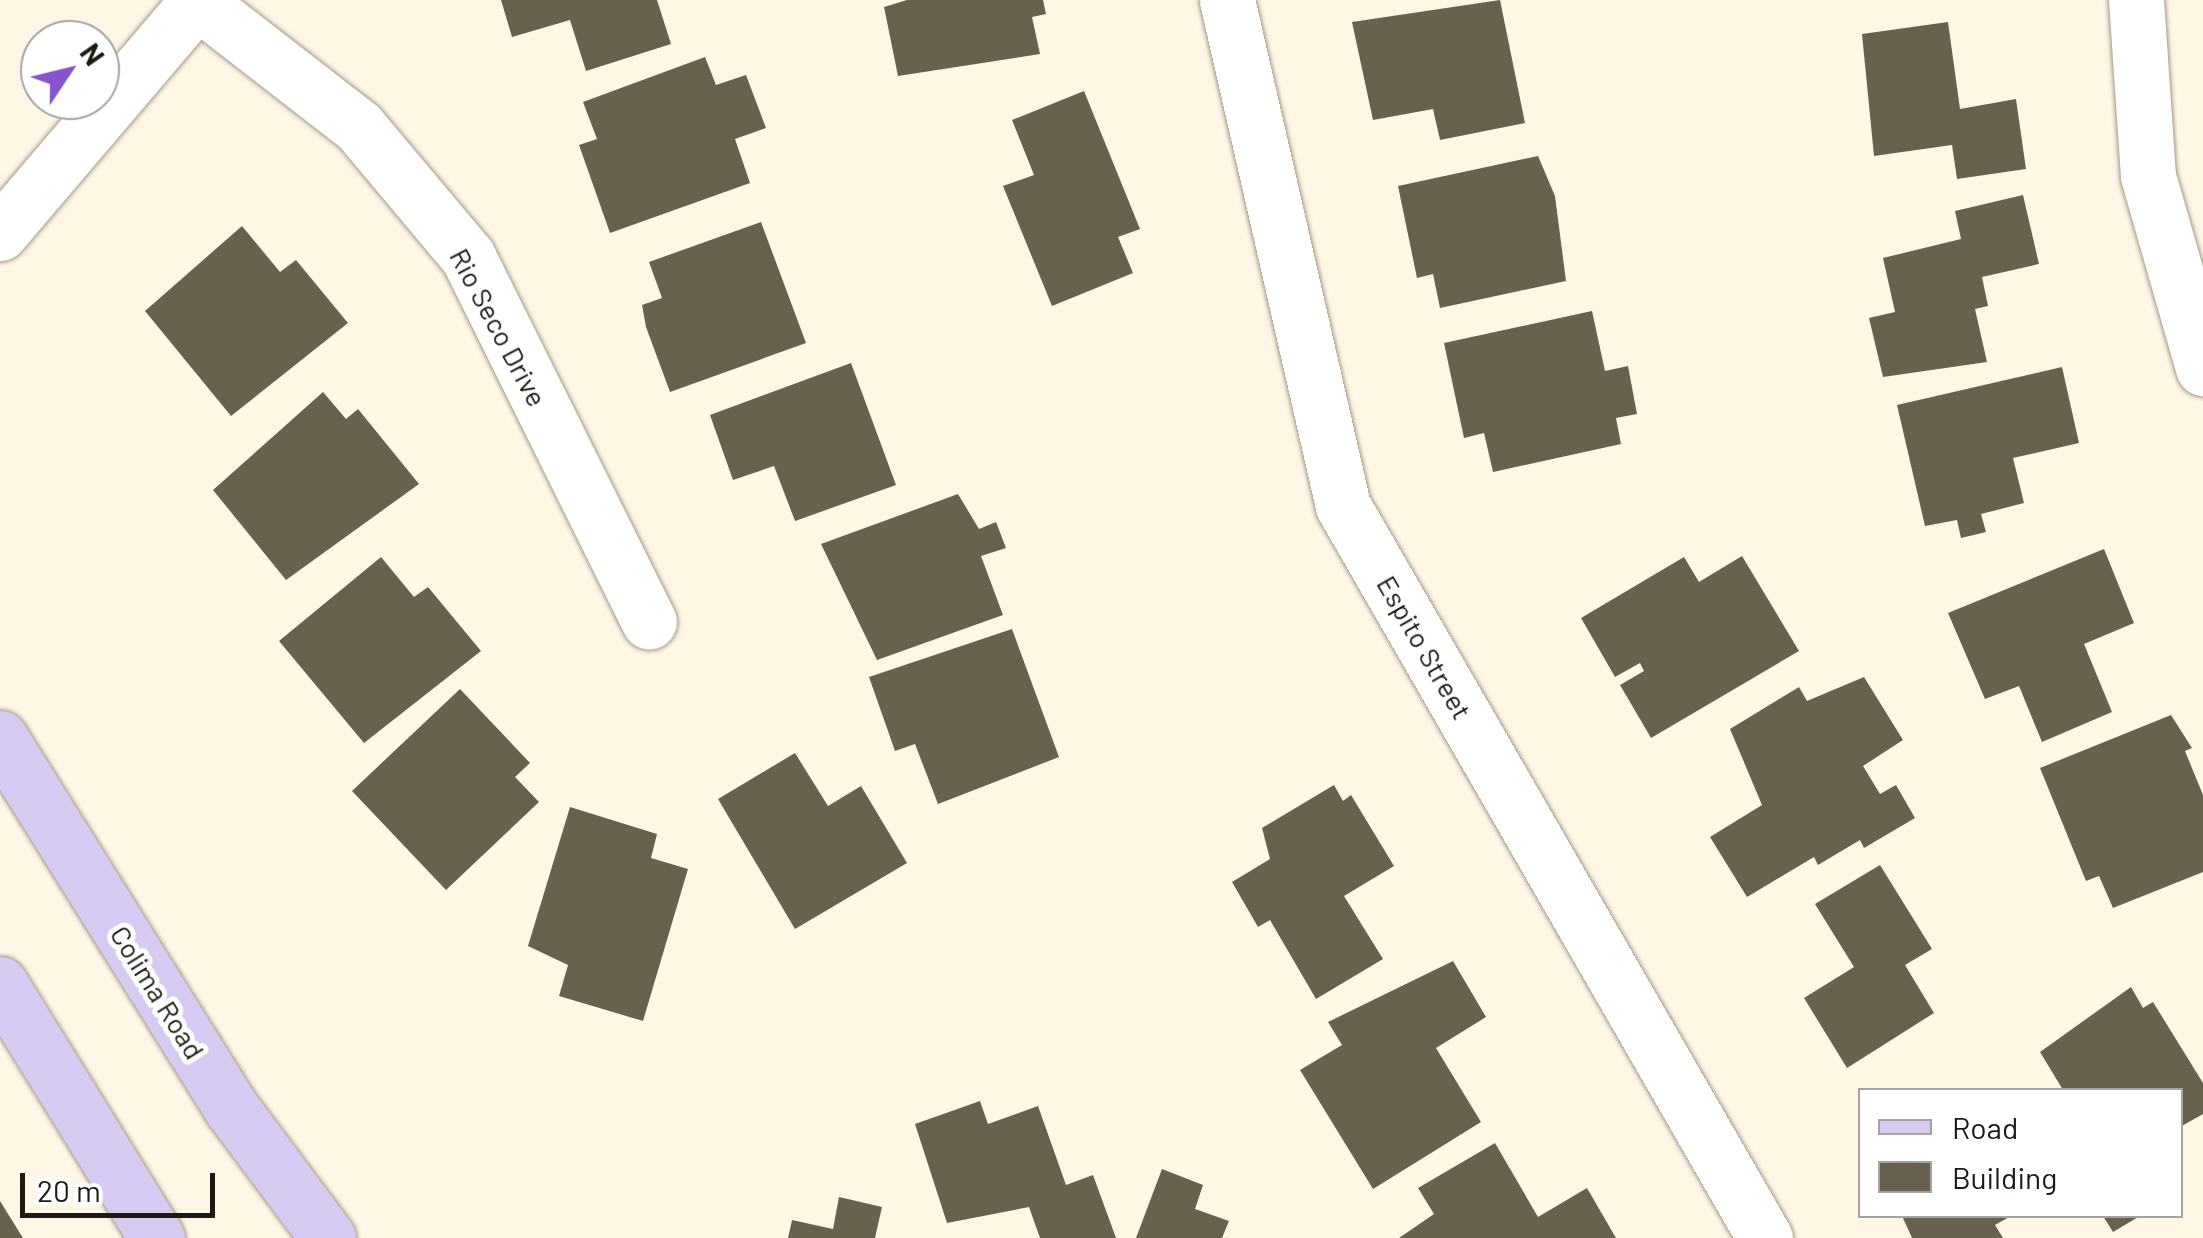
<!DOCTYPE html>
<html>
<head>
<meta charset="utf-8">
<style>
	body { margin:0 }
	#map { position:relative; width:2203px; height:1238px; overflow:hidden; background:#fff7e6; font-family:Barlow,sans-serif }
	div>[style] { position:absolute }
	.building>* { inset:0; background:#69614f }
	.roads { filter:drop-shadow(0 0 2px #a39a87) drop-shadow(0 0 2px #a39a87) }
	.minor>* { height:55px; margin:-27.5px; padding:0 27.5px; transform-origin:27.5px; border-radius:27.5px; background:#fff }
	.primary>* { height:55px; margin:-27.5px; padding:0 27.5px; transform-origin:27.5px; border-radius:27.5px; background:#d7caf2 }
	span { translate:-50% -50%; white-space:nowrap; text-align:center; line-height:1.15; -webkit-text-stroke:10px #fff; paint-order:stroke }
	.street-label { font-size:28px; color:#1d1a13 }
	.legend { position:absolute; left:1858px; top:1088px; width:325px; height:130px; box-sizing:border-box; background:#fff; border:2px solid #a5a3a1; margin:0; padding:12px 18px; list-style:none; font-size:30px; color:#1d1a13 }
	.legend li { display:flex; align-items:center; gap:20px; height:50px }
	.legend b { width:50px; border:2px solid #a5a3a1 }
	.north { position:absolute; left:20px; top:20px; width:100px; height:100px; box-sizing:border-box; background:#fff; border:2px solid #a5a3a1; border-radius:50%; rotate:55deg; font-size:28px; font-weight:700; line-height:40px; text-align:center; color:#1d1a13 }
	.north::after { content:''; display:block; margin:auto; width:35px; height:45px; background:#8655ce; clip-path:polygon(50% 0,100% 100%,50% 72%,0 100%) }
	.scale { position:absolute; left:20px; top:1173px; width:195px; height:45px; box-sizing:border-box; border:5px solid #1d1a13; border-top:0; padding-left:12px; font-size:30px; line-height:35px; white-space:nowrap; color:#1d1a13; -webkit-text-stroke:8px #fff; paint-order:stroke }
</style>
</head>
<body>
<div id="map">
	<div class="building">
		<div style="clip-path:polygon(501px 0,657px 0,671px 44px,586px 71px,570px 20px,512px 37px)"></div>
		<div style="clip-path:polygon(907px 0,1043px 0,1046px 14px,1032px 17px,1040px 54px,898px 76px,884px 7px)"></div>
		<div style="clip-path:polygon(1500px 0,1525px 123px,1440px 140px,1433px 109px,1373px 120px,1352px 22px)"></div>
		<div style="clip-path:polygon(1948px 22px,1960px 109px,2016px 99px,2026px 169px,1957px 179px,1952px 145px,1874px 156px,1862px 34px)"></div>
		<div style="clip-path:polygon(705px 57px,716px 85px,746px 75px,766px 128px,735px 139px,750px 183px,610px 233px,579px 145px,597px 139px,583px 102px)"></div>
		<div style="clip-path:polygon(1084px 91px,1140px 229px,1118px 237px,1133px 273px,1052px 306px,1003px 186px,1034px 175px,1012px 120px)"></div>
		<div style="clip-path:polygon(1538px 156px,1555px 196px,1566px 281px,1440px 308px,1433px 274px,1417px 278px,1398px 186px)"></div>
		<div style="clip-path:polygon(2023px 195px,2039px 264px,1982px 277px,1988px 306px,1975px 309px,1987px 362px,1883px 377px,1869px 318px,1895px 312px,1883px 258px,1961px 239px,1955px 211px)"></div>
		<div style="clip-path:polygon(761px 222px,806px 343px,670px 392px,646px 327px,642px 305px,662px 298px,649px 262px)"></div>
		<div style="clip-path:polygon(242px 226px,280px 272px,296px 260px,348px 323px,231px 416px,145px 311px)"></div>
		<div style="clip-path:polygon(1592px 311px,1605px 371px,1628px 366px,1637px 414px,1616px 418px,1621px 444px,1493px 472px,1484px 433px,1464px 438px,1444px 343px)"></div>
		<div style="clip-path:polygon(851px 363px,896px 485px,795px 521px,774px 466px,733px 480px,710px 415px)"></div>
		<div style="clip-path:polygon(2062px 367px,2079px 443px,2013px 458px,2024px 503px,1981px 514px,1986px 532px,1961px 538px,1957px 520px,1925px 526px,1897px 405px)"></div>
		<div style="clip-path:polygon(323px 392px,346px 419px,358px 409px,419px 484px,286px 580px,213px 490px)"></div>
		<div style="clip-path:polygon(958px 494px,979px 529px,996px 522px,1006px 548px,981px 556px,1003px 615px,877px 660px,821px 544px)"></div>
		<div style="clip-path:polygon(2104px 549px,2134px 623px,2084px 644px,2112px 712px,2042px 742px,2019px 686px,1985px 699px,1948px 613px)"></div>
		<div style="clip-path:polygon(1742px 556px,1799px 651px,1651px 738px,1620px 685px,1644px 671px,1640px 663px,1615px 677px,1581px 618px,1684px 557px,1699px 582px)"></div>
		<div style="clip-path:polygon(381px 557px,414px 597px,428px 587px,481px 651px,364px 743px,279px 641px)"></div>
		<div style="clip-path:polygon(1012px 629px,1059px 757px,938px 804px,915px 744px,895px 751px,869px 677px)"></div>
		<div style="clip-path:polygon(1864px 677px,1903px 740px,1863px 766px,1880px 794px,1896px 785px,1915px 818px,1864px 848px,1860px 840px,1818px 865px,1814px 857px,1747px 897px,1710px 837px,1762px 805px,1730px 729px,1799px 687px,1807px 701px)"></div>
		<div style="clip-path:polygon(460px 689px,530px 763px,515px 777px,539px 802px,446px 890px,352px 791px)"></div>
		<div style="clip-path:polygon(2171px 715px,2192px 748px,2185px 751px,2203px 795px,2203px 872px,2113px 908px,2099px 876px,2086px 881px,2040px 768px)"></div>
		<div style="clip-path:polygon(795px 753px,828px 806px,861px 786px,907px 863px,795px 929px,718px 799px)"></div>
		<div style="clip-path:polygon(1334px 785px,1343px 801px,1351px 795px,1394px 866px,1344px 896px,1383px 959px,1316px 999px,1270px 920px,1258px 927px,1232px 882px,1270px 859px,1262px 828px)"></div>
		<div style="clip-path:polygon(570px 807px,657px 834px,651px 858px,688px 869px,643px 1021px,559px 996px,568px 965px,528px 946px)"></div>
		<div style="clip-path:polygon(1880px 865px,1932px 949px,1905px 965px,1934px 1013px,1847px 1068px,1804px 998px,1854px 967px,1815px 904px)"></div>
		<div style="clip-path:polygon(1453px 961px,1486px 1017px,1436px 1048px,1481px 1122px,1373px 1189px,1300px 1070px,1342px 1045px,1328px 1022px)"></div>
		<div style="clip-path:polygon(2131px 987px,2143px 1008px,2153px 1002px,2203px 1083px,2203px 1114px,2180px 1127px,2180px 1090px,2063px 1090px,2040px 1052px)"></div>
		<div style="clip-path:polygon(980px 1101px,988px 1124px,1038px 1106px,1066px 1185px,1093px 1175px,1116px 1238px,1040px 1238px,1029px 1207px,947px 1223px,915px 1124px)"></div>
		<div style="clip-path:polygon(1495px 1143px,1538px 1217px,1587px 1188px,1616px 1238px,1399px 1238px,1434px 1214px,1418px 1188px)"></div>
		<div style="clip-path:polygon(1162px 1169px,1203px 1185px,1195px 1209px,1229px 1221px,1222px 1238px,1136px 1238px)"></div>
		<div style="clip-path:polygon(839px 1197px,882px 1207px,875px 1238px,788px 1238px,792px 1220px,833px 1229px)"></div>
		<div style="clip-path:polygon(0 1201px,23px 1238px,0 1238px)"></div>
		<div style="clip-path:polygon(1902px 1216px,2011px 1216px,1995px 1225px,2003px 1238px,1912px 1238px)"></div>
		<div style="clip-path:polygon(2103px 1216px,2140px 1216px,2113px 1232px)"></div>
	</div>
	<div class="roads">
		<div class="minor">
			<div style="left:1227px;top:0;width:519px;rotate:77.09deg"></div>
			<div style="left:1343px;top:506px;width:845px;rotate:60.04deg"></div>
			<div style="left:2136px;top:0;width:176px;rotate:86.1deg"></div>
			<div style="left:2148px;top:176px;width:200px;rotate:74deg"></div>
			<div style="left:198px;top:2px;width:204px;rotate:37.8deg"></div>
			<div style="left:359px;top:127px;width:170px;rotate:50deg"></div>
			<div style="left:468px;top:257px;width:407px;rotate:63.6deg"></div>
			<div style="left:0;top:233px;width:306px;rotate:-49.6deg"></div>
		</div>
		<div class="primary">
			<div style="left:0;top:738px;width:438px;rotate:58deg"></div>
			<div style="left:232px;top:1109px;width:161px;rotate:53.3deg"></div>
			<div style="left:0;top:984px;width:299px;rotate:58.3deg"></div>
		</div>
	</div>
	<div class="street-label">
		<span style="left:499px;top:327px;rotate:62deg">Rio Seco Drive</span>
		<span style="left:1425px;top:647px;rotate:60deg">Espito Street</span>
		<span style="left:158px;top:992px;rotate:58deg">Colima Road</span>
	</div>
	<ul class="legend">
	<li><b style="height:12px;background:#d7caf2"></b>Road</li>
	<li><b style="height:28px;background:#69614f"></b>Building</li>
	</ul>
	<div class="north">N</div>
	<div class="scale">20 m</div>
</div>
</body>
</html>
